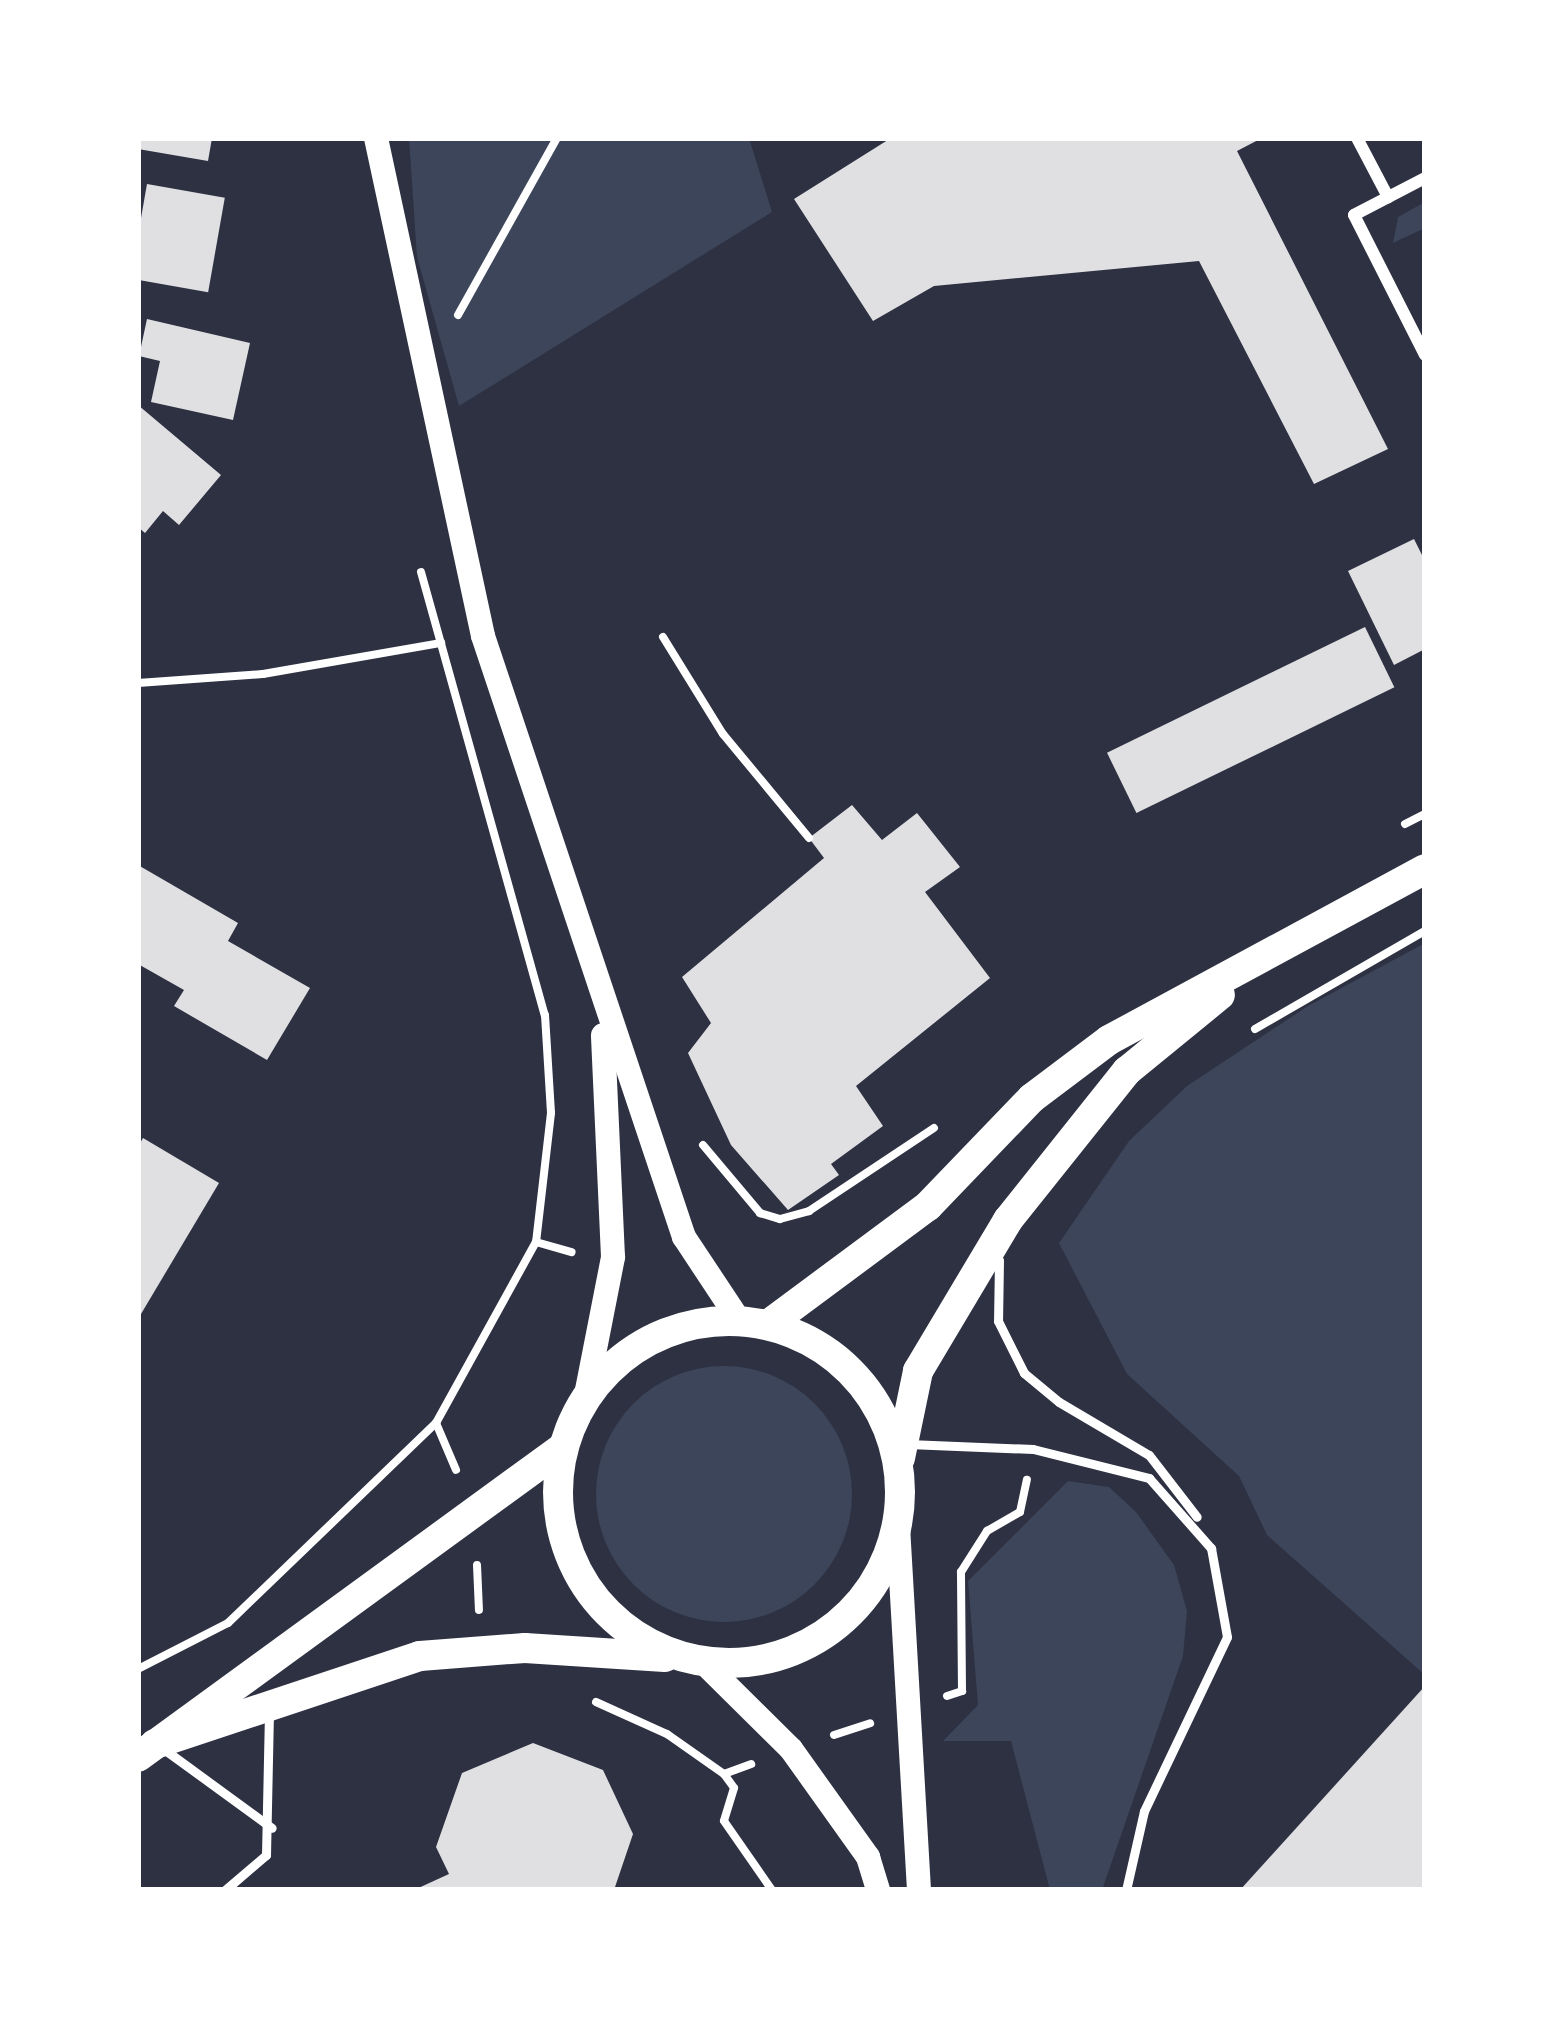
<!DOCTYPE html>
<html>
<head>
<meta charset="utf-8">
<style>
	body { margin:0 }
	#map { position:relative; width:1563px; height:2028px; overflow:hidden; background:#2d3142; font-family:Arial,sans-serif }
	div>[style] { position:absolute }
	.green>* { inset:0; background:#3c4559 }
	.round { border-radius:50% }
	.building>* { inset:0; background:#e0e0e3; transform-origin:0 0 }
	.path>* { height:8px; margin:-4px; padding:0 4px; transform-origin:4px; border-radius:4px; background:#fff }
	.service>* { height:9px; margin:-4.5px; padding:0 4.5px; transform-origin:4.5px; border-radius:4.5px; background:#fff }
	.minor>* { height:12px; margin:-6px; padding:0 6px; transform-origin:6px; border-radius:6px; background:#fff }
	.secondary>* { height:24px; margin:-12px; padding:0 12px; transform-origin:12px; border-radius:12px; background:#fff }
	.primary>* { height:30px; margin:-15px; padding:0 15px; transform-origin:15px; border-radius:15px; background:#fff }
	.primary>.ring { margin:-15px; padding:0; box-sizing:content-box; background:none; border:30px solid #fff; border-radius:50% }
	span { translate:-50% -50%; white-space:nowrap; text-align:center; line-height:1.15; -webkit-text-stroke:10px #fff; paint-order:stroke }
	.frame { position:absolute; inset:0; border:141px solid #fff; pointer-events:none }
</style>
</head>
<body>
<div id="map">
	<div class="green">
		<div style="clip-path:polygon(409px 138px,749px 138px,772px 212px,459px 406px,417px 257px)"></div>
		<div style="clip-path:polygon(1425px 202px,1425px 228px,1393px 243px,1398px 217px)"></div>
		<div style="clip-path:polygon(1425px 943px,1425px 1675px,1267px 1535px,1239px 1476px,1127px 1374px,1059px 1243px,1129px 1141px,1187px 1086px,1308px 1006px)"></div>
		<div class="round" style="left:596px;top:1366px;width:256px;height:256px"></div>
		<div style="clip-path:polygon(1068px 1481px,1109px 1487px,1136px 1512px,1174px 1565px,1187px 1611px,1183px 1656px,1102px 1890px,1050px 1890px,1011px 1741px,943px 1741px,978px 1705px,968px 1581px)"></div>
	</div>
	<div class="building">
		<div style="clip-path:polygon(138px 138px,212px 138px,208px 161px,138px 149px)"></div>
		<div style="clip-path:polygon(891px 138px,1262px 138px,1237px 151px,1388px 449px,1314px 484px,1199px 261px,934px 286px,873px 321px,794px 199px)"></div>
		<div style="left:147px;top:184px;width:79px;height:96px;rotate:10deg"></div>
		<div style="clip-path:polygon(147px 319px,250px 343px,233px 420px,151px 402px,160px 361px,139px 356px)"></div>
		<div style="clip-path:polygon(138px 405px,221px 475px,179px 525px,163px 511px,145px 533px,138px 527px)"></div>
		<div style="clip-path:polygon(1414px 539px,1425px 561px,1425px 649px,1394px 665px,1348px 571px)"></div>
		<div style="left:1365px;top:627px;width:67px;height:287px;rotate:64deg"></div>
		<div style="clip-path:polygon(852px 805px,882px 840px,917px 813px,960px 867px,925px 892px,990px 978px,856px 1086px,883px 1126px,831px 1164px,839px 1175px,788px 1210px,731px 1145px,688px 1053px,711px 1023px,682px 977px,824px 858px,809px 838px)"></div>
		<div style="clip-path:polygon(138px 865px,238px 923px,228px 941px,310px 988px,267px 1060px,174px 1006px,184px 990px,138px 964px)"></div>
		<div style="clip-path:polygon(143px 1138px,219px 1183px,138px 1319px,138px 1147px)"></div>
		<div style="clip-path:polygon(1425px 1686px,1425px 1890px,1240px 1890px)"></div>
		<div style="clip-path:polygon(533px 1743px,603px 1770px,633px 1834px,614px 1890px,414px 1890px,449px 1874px,436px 1847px,462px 1773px)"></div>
	</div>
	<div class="path">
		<div style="left:458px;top:315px;width:203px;rotate:-60.8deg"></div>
		<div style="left:421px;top:572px;width:460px;rotate:74.4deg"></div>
		<div style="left:545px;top:1015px;width:98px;rotate:86.5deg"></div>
		<div style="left:551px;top:1113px;width:130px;rotate:96.6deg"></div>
		<div style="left:663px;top:637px;width:114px;rotate:58.3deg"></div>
		<div style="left:723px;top:734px;width:135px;rotate:50.4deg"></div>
		<div style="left:138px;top:683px;width:125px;rotate:-4.1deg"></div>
		<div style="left:263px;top:674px;width:181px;rotate:-9.9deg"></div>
		<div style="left:1405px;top:824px;width:22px;rotate:-27deg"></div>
		<div style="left:1255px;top:1029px;width:196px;rotate:-30deg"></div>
		<div style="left:703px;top:1145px;width:89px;rotate:50deg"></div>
		<div style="left:760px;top:1213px;width:21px;rotate:17deg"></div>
		<div style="left:780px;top:1219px;width:30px;rotate:-15deg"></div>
		<div style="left:809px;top:1211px;width:150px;rotate:-33.6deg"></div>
		<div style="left:436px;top:1423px;width:51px;rotate:66.9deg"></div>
		<div style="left:477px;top:1565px;width:45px;rotate:87.5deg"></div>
		<div style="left:138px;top:1669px;width:101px;rotate:-27.1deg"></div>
		<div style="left:228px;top:1623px;width:289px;rotate:-43.9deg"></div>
		<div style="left:436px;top:1423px;width:207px;rotate:-61.1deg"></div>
		<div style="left:536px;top:1242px;width:37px;rotate:16deg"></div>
		<div style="left:947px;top:1696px;width:16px;rotate:-18deg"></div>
		<div style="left:962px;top:1691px;width:119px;rotate:-90.5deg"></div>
		<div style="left:961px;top:1572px;width:49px;rotate:-57.6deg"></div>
		<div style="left:987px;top:1531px;width:38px;rotate:-30deg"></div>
		<div style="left:1020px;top:1512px;width:33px;rotate:-78deg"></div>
		<div style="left:596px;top:1702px;width:78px;rotate:24.3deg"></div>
		<div style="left:667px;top:1734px;width:70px;rotate:35.1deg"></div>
		<div style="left:724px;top:1774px;width:29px;rotate:-20deg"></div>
		<div style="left:834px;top:1735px;width:38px;rotate:-18deg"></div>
		<div style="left:724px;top:1774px;width:17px;rotate:54deg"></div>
		<div style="left:734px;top:1788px;width:34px;rotate:107deg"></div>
		<div style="left:724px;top:1821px;width:84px;rotate:55.2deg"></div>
	</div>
	<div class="service">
		<div style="left:999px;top:1260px;width:61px;rotate:90.9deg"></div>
		<div style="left:998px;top:1321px;width:58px;rotate:63.4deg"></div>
		<div style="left:1024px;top:1373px;width:45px;rotate:39.6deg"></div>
		<div style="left:1059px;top:1402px;width:104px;rotate:30.5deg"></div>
		<div style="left:1149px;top:1455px;width:78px;rotate:52.3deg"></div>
		<div style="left:908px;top:1444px;width:125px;rotate:2.3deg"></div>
		<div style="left:1033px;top:1449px;width:120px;rotate:14deg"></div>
		<div style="left:1149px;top:1478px;width:94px;rotate:48.5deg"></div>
		<div style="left:1211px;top:1548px;width:90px;rotate:79.8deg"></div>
		<div style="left:1227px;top:1637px;width:193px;rotate:115.5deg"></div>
		<div style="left:1144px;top:1811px;width:81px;rotate:102.8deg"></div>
		<div style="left:165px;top:1750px;width:132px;rotate:36.1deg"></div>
		<div style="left:225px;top:1890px;width:54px;rotate:-40.5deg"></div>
		<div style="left:266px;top:1855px;width:142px;rotate:-88.8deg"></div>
	</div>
	<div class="minor">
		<div style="left:1357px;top:138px;width:67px;rotate:62.3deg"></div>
		<div style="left:1425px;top:178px;width:80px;rotate:152.5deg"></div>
		<div style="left:1354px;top:215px;width:157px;rotate:63.1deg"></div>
	</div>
	<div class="secondary">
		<div style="left:376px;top:138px;width:509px;rotate:77.87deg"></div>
		<div style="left:483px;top:636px;width:634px;rotate:71.51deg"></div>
		<div style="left:684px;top:1237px;width:100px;rotate:56.5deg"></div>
		<div style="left:586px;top:1395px;width:141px;rotate:-78.9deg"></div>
		<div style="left:613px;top:1257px;width:222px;rotate:-92.6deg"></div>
		<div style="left:898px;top:1526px;width:365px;rotate:86.7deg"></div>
		<div style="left:704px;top:1663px;width:122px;rotate:44.7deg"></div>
		<div style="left:791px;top:1749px;width:133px;rotate:54.5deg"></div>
		<div style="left:868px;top:1857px;width:34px;rotate:73deg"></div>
	</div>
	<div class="primary">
		<div class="ring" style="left:558px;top:1321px;width:312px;height:312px"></div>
		<div style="left:769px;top:1324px;width:198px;rotate:-36.6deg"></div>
		<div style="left:928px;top:1206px;width:150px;rotate:-46.1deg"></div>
		<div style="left:1032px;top:1098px;width:96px;rotate:-37deg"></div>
		<div style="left:1109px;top:1040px;width:359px;rotate:-28.4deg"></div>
		<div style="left:900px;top:1458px;width:89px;rotate:-78.3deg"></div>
		<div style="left:918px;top:1371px;width:176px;rotate:-59.2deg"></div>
		<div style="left:1008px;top:1220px;width:191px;rotate:-51.4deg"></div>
		<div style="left:1127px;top:1071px;width:120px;rotate:-39.3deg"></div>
		<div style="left:155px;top:1744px;width:279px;rotate:-18.4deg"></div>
		<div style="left:420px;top:1656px;width:105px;rotate:-4.4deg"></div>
		<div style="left:525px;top:1648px;width:140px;rotate:3.7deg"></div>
		<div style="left:138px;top:1757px;width:525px;rotate:-36.08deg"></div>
	</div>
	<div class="frame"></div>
</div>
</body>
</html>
